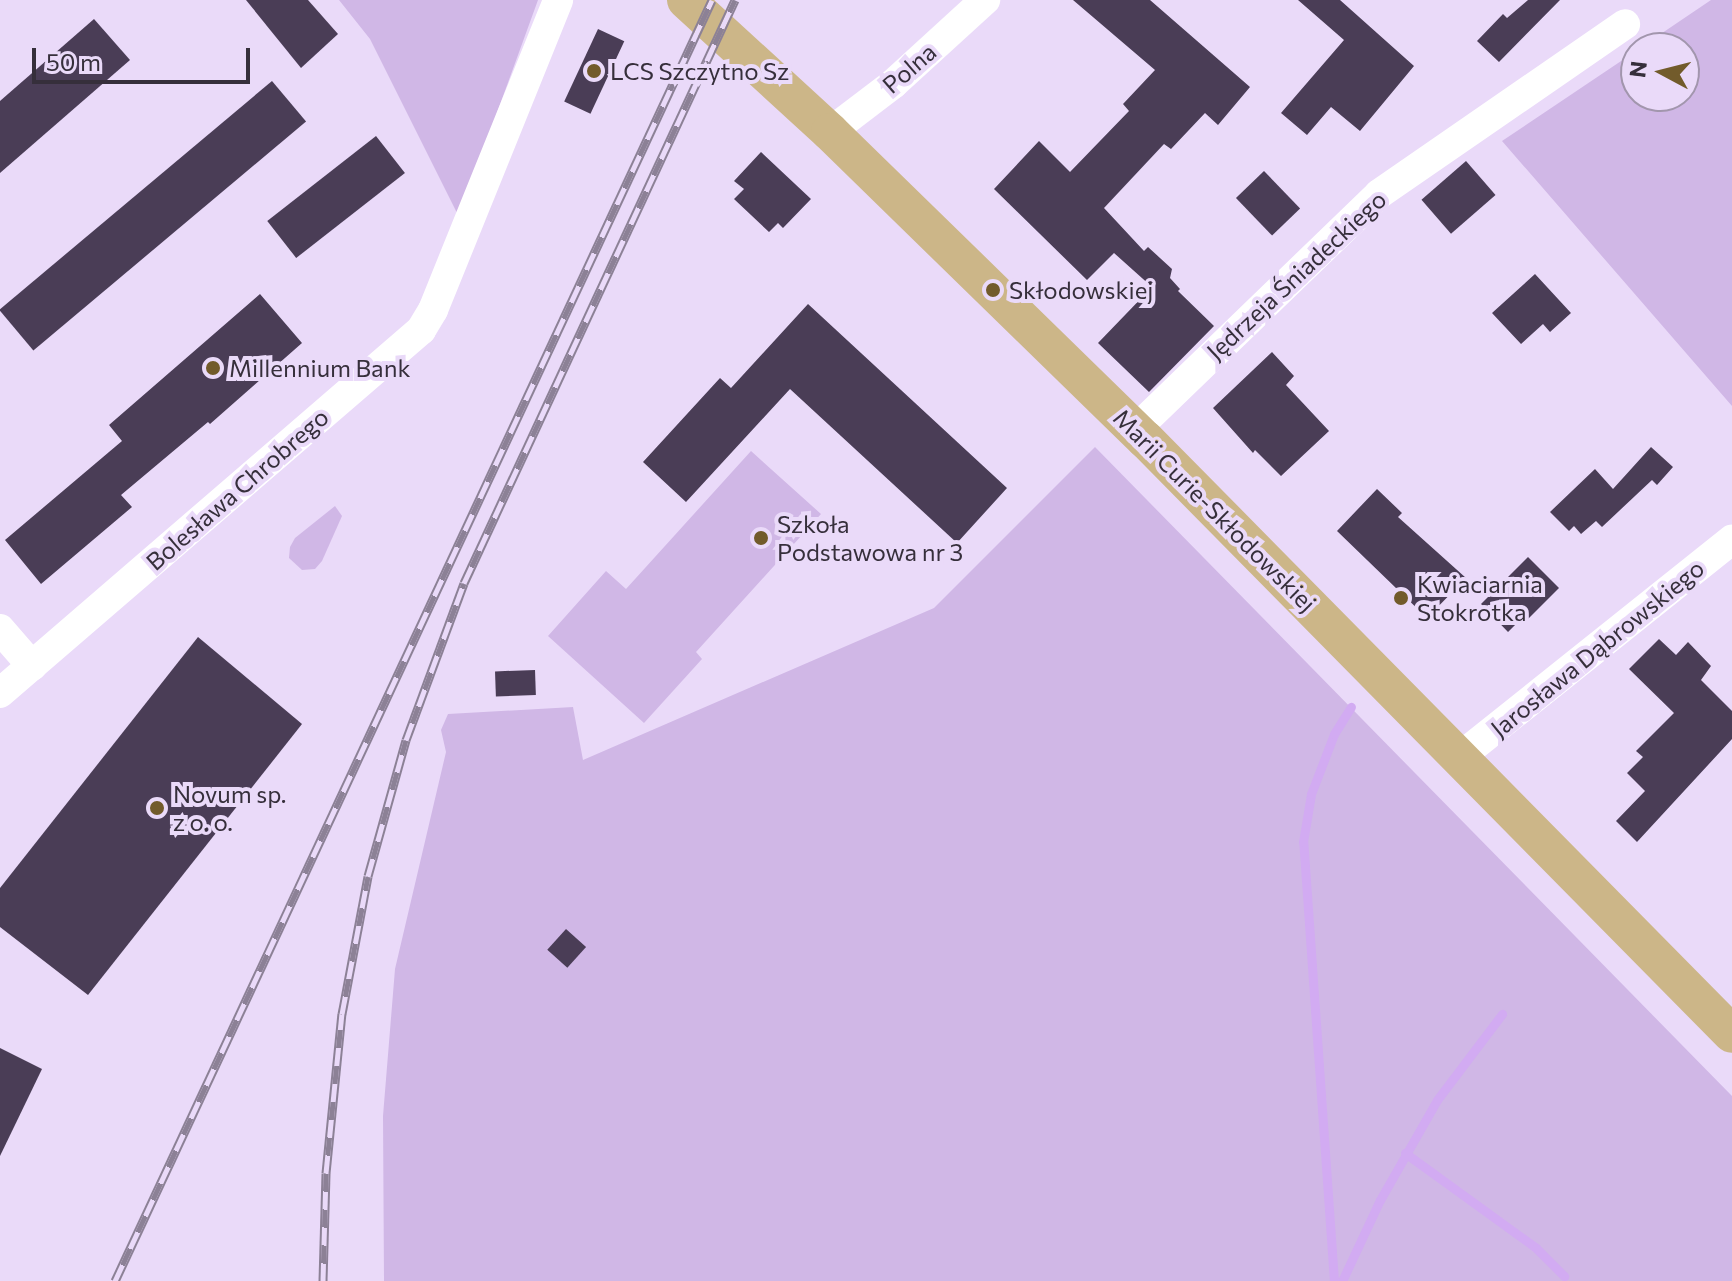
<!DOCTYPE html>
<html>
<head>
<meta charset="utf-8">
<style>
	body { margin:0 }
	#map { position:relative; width:1732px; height:1281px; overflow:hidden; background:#eadaf9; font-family:Commissioner,sans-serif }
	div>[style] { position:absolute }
	.green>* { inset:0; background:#d0b7e6 }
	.stream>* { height:9px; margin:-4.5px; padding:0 4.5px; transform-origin:4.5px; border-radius:4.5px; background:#d2abf2 }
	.building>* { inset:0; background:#4a3d56; transform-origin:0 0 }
	.minor>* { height:30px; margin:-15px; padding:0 15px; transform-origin:15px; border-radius:15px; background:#fff }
	.major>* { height:38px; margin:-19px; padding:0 19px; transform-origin:19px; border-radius:19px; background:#ccb688 }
	.rail>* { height:9px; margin-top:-4.5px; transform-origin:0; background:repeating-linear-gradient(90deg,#eadaf9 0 18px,#8c8196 0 36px); box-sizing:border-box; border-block:2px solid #8c8196 }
	.dots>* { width:22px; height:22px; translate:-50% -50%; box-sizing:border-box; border:4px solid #eadaf9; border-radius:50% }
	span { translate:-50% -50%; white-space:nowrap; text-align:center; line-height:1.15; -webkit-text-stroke:8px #eadaf9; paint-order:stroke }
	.street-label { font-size:24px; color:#362f3b }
	.poi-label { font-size:24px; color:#362f3b }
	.left { translate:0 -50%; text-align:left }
	.north { position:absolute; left:1620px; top:32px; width:80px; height:80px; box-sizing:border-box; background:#eadaf9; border:2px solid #a296ad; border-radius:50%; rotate:277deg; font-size:22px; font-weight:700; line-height:32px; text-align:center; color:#362f3b }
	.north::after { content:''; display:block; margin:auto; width:28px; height:36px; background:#725b2b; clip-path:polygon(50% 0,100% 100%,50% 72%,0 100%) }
	.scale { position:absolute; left:32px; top:48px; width:218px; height:36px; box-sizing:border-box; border:4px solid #362f3b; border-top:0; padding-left:10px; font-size:24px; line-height:28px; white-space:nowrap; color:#362f3b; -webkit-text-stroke:6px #eadaf9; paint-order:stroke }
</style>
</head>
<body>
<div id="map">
	<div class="green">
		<div style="clip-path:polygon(339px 0,538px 0,459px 217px,370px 39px)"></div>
		<div style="clip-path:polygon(1711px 0,1732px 0,1732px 406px,1502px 141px,1636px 51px,1636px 96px,1684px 96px,1684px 48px,1640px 48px)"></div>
		<div style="clip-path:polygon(1095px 447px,1732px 1096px,1732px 1281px,384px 1281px,383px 1116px,395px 969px,446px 752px,441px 730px,448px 714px,573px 707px,583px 760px,934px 608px)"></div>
		<div style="clip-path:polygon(751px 451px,821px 514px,696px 652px,702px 659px,644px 723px,548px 636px,606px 571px,626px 589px)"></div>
		<div style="clip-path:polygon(335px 506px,342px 516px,322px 561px,315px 569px,302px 570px,289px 558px,290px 547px,295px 538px)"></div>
	</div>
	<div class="stream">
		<div style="left:1405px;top:1153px;width:162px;rotate:35.9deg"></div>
		<div style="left:1536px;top:1248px;width:40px;rotate:45deg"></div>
		<div style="left:1334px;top:1281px;width:440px;rotate:-94deg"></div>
		<div style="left:1303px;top:842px;width:49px;rotate:-80.5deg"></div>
		<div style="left:1311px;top:794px;width:64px;rotate:-69deg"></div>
		<div style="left:1334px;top:734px;width:32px;rotate:-58deg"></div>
		<div style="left:1342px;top:1281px;width:89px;rotate:-64.9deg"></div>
		<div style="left:1380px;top:1200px;width:115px;rotate:-60.3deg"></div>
		<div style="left:1437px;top:1100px;width:108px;rotate:-52.9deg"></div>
	</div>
	<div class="building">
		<div style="clip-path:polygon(246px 0,308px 0,338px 34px,301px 68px)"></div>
		<div style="clip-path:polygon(1073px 0,1150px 0,1250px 87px,1218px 125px,1205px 113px,1171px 149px,1164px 144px,1104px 208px,1144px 251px,1148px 247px,1172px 269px,1170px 278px,1180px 289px,1178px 291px,1214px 326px,1149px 392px,1098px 343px,1152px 287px,1114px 253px,1087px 280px,994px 189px,1039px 141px,1070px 172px,1129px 111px,1123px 104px,1155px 70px)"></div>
		<div style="clip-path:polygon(1298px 0,1340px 0,1414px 66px,1360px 131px,1331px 107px,1307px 135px,1281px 113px,1344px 40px)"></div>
		<div style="clip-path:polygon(1528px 0,1560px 0,1499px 62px,1477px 41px,1503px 14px,1507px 18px)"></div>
		<div style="clip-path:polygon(94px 19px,130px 60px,0 173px,0 101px)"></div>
		<div style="left:598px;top:29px;width:29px;height:80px;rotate:25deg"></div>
		<div style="left:272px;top:81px;width:53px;height:356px;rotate:50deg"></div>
		<div style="left:376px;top:136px;width:47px;height:138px;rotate:52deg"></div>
		<div style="clip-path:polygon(761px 152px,811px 199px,783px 228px,778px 223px,769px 232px,734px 199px,744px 189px,734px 181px)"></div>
		<div style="left:1466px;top:161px;width:45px;height:59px;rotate:49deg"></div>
		<div style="left:1264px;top:171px;width:52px;height:39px;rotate:46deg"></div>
		<div style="clip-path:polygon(1535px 274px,1571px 313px,1550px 332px,1543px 324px,1521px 344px,1492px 313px)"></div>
		<div style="clip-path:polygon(260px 294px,302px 343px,210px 424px,208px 422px,121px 495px,132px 507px,41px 584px,5px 540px,122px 441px,109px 425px)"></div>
		<div style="clip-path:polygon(808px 304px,1007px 488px,957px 543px,790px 389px,686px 502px,643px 462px,720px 378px,731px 388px)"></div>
		<div style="clip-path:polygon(1272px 352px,1294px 376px,1286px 385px,1329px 431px,1281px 476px,1255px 450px,1253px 453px,1213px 408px)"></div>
		<div style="clip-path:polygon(1651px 447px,1673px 467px,1657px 485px,1652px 480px,1602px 527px,1596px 521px,1581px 534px,1574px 526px,1569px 531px,1550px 512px,1595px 469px,1613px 489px)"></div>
		<div style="clip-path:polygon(1377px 489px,1402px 513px,1398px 517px,1466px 578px,1427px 618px,1337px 531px)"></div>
		<div style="clip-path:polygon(1528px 557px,1559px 588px,1523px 624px,1519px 621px,1508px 632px,1481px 604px)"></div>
		<div style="clip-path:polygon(198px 637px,302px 724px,88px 995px,0 927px,0 888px)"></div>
		<div style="clip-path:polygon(1659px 639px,1676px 655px,1688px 642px,1711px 666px,1701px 680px,1732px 711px,1732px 739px,1637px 842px,1616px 821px,1645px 791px,1627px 773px,1643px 757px,1636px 751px,1674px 713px,1629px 669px)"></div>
		<div style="left:535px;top:670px;width:25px;height:40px;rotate:88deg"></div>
		<div style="left:566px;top:929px;width:27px;height:28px;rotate:42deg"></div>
		<div style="clip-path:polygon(0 1048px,42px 1069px,0 1156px)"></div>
	</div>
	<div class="minor">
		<div style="left:830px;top:132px;width:79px;rotate:-37.3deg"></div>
		<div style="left:893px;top:84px;width:125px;rotate:-42.4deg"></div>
		<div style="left:1135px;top:430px;width:339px;rotate:-44deg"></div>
		<div style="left:1379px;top:194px;width:299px;rotate:-34.6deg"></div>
		<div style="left:0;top:629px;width:49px;rotate:49.1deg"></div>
		<div style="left:0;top:693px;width:556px;rotate:-40.77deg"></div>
		<div style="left:421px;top:330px;width:23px;rotate:-59deg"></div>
		<div style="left:433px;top:310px;width:334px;rotate:-68deg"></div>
		<div style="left:1461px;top:756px;width:347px;rotate:-38.6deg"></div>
	</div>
	<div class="major">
		<div style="left:686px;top:0;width:195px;rotate:42.5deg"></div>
		<div style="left:830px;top:132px;width:441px;rotate:44.3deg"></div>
		<div style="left:1146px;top:440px;width:834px;rotate:45.39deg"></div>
	</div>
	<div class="rail">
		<div style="left:115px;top:1281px;width:1413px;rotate:-65.01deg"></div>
		<div style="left:323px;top:1281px;width:108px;rotate:-88.4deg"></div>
		<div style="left:326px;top:1173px;width:160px;rotate:-84.3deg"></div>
		<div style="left:342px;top:1014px;width:140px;rotate:-79.3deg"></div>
		<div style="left:368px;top:876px;width:141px;rotate:-74.4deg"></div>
		<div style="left:406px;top:740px;width:167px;rotate:-69.7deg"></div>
		<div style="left:464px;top:583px;width:643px;rotate:-65.07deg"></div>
	</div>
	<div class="dots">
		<div style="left:594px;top:71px;background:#725b2b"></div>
		<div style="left:993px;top:290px;background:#725b2b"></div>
		<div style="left:213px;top:368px;background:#725b2b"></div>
		<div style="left:761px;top:538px;background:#725b2b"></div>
		<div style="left:1401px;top:598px;background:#725b2b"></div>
		<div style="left:157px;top:808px;background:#725b2b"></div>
	</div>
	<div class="street-label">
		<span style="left:909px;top:68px;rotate:-41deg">Polna</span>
		<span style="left:1296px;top:275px;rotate:-43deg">Jędrzeja Śniadeckiego</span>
		<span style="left:237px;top:489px;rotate:-41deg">Bolesława Chrobrego</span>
		<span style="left:1215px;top:510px;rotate:45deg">Marii Curie-Skłodowskiej</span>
		<span style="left:1597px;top:648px;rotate:-39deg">Jarosława Dąbrowskiego</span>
	</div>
	<div class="poi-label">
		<span class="left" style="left:610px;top:71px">LCS Szczytno Sz</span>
		<span class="left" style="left:1009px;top:290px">Skłodowskiej</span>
		<span class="left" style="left:229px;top:368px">Millennium Bank</span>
		<span class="left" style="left:777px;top:538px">Szkoła<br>Podstawowa nr 3</span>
		<span class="left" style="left:1417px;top:598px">Kwiaciarnia<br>Stokrotka</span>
		<span class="left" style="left:173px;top:808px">Novum sp.<br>z o. o.</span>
	</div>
	<div class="north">N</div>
	<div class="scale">50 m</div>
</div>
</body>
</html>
